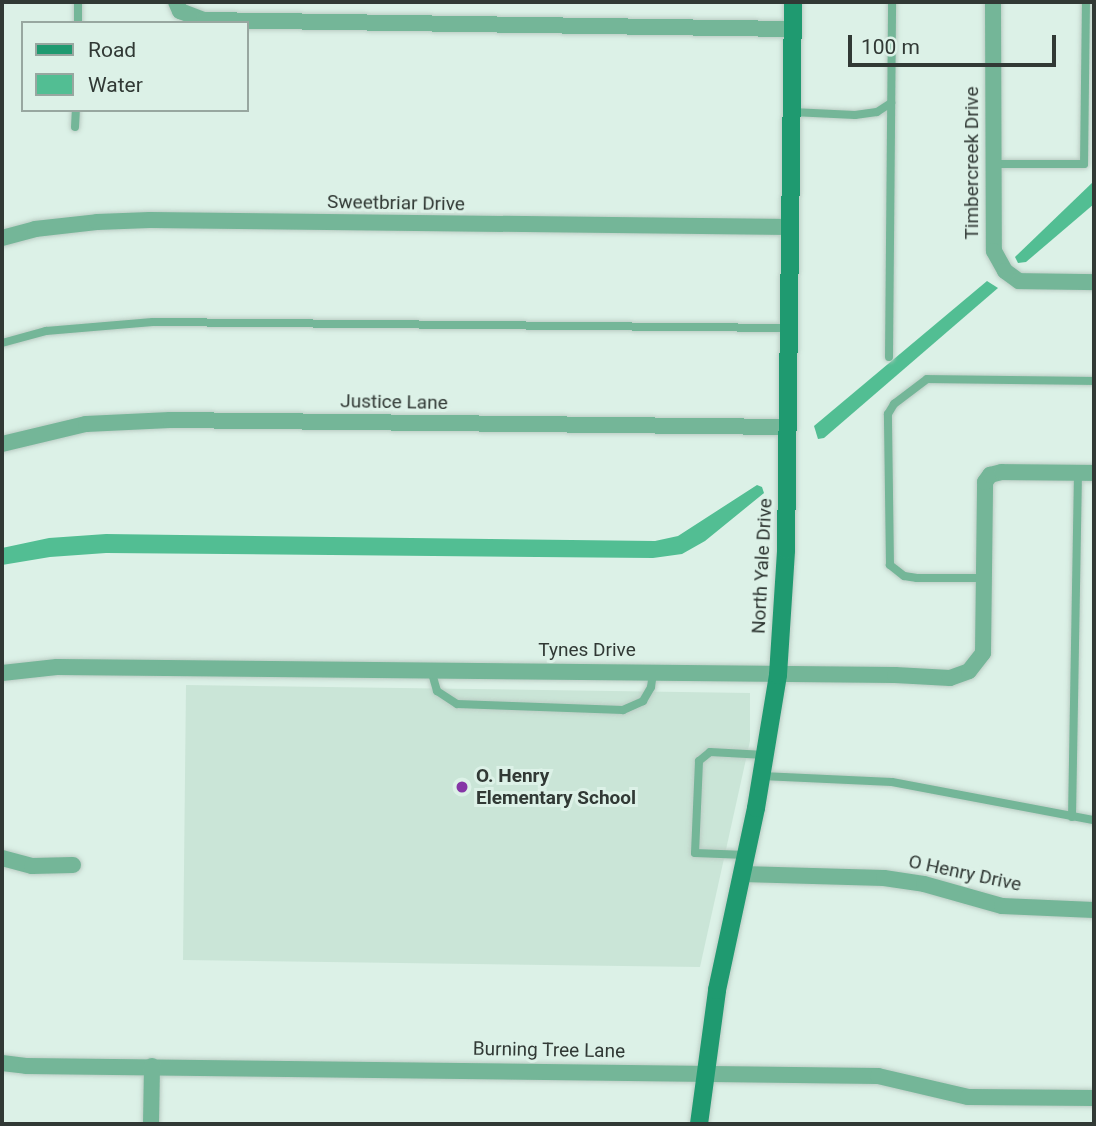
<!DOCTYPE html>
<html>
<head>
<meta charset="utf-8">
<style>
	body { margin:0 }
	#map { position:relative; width:1096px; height:1126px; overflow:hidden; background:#dcf1e7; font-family:Roboto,sans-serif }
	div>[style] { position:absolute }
	.built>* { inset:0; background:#cae5d7 }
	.water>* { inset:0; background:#52be93 }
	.roads { filter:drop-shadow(0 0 2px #baccc3) drop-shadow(0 0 2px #baccc3) }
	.lane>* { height:8px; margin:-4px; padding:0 4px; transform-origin:4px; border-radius:4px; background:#74b698 }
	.street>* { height:16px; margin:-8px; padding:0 8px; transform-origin:8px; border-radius:8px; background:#74b698 }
	.secondary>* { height:18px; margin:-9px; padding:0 9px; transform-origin:9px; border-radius:9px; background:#1f9a70 }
	.dots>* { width:19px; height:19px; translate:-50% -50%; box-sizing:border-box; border:4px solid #dcf1e7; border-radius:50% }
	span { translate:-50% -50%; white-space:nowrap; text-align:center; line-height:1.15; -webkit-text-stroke:6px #dcf1e7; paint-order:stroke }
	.street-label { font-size:19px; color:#313935 }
	.poi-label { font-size:19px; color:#313935; font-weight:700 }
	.left { translate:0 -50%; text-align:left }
	.frame { position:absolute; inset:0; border:4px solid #313935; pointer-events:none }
	.legend { position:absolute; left:21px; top:21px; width:228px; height:91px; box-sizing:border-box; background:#dcf1e7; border:2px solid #98a7a0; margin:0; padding:9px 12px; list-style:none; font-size:21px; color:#313935 }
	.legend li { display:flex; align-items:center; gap:14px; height:35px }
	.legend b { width:35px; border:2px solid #98a7a0 }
	.scale { position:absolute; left:848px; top:35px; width:208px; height:32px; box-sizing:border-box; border:4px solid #313935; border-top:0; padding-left:9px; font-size:21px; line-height:24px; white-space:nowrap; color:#313935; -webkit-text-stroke:5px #dcf1e7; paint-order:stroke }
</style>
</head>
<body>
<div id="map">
	<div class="built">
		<div style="clip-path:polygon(186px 685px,750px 693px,750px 741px,700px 967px,183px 960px)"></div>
	</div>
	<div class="water">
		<div style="clip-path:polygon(1094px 181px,1094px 204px,1026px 262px,1018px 263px,1015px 257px)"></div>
		<div style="clip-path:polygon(987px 281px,998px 288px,824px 438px,818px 439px,814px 426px)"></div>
		<div style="clip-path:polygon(757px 485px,762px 487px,764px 493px,705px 541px,682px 554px,653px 558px,106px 553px,50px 557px,2px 565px,2px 548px,49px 538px,106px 534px,655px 541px,678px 536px)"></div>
	</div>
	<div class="roads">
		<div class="lane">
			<div style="left:78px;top:23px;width:21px;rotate:-90deg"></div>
			<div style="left:792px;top:112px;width:63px;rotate:2.7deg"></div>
			<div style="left:855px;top:115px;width:22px;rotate:-8deg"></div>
			<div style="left:877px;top:112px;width:17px;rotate:-33deg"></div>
			<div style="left:75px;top:127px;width:17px;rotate:-87deg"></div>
			<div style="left:994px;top:164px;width:90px"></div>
			<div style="left:1084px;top:164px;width:162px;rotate:-89.3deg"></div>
			<div style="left:2px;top:343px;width:46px;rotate:-15.3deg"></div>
			<div style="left:46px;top:331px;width:107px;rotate:-4.8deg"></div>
			<div style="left:153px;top:322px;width:635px;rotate:0.54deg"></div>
			<div style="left:889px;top:357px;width:355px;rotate:-89.5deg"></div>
			<div style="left:984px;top:578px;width:67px;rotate:180deg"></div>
			<div style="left:917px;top:578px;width:13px;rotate:-171deg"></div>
			<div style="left:904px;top:576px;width:18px;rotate:-142deg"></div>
			<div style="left:890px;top:565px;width:151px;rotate:-90.8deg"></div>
			<div style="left:888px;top:414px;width:12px;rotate:-59deg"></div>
			<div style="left:894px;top:404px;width:41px;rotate:-37.1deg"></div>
			<div style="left:927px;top:379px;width:167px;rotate:0.7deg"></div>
			<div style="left:431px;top:670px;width:22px;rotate:74deg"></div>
			<div style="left:437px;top:691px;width:24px;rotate:33deg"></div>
			<div style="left:457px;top:704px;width:166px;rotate:2.1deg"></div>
			<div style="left:623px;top:710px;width:22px;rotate:-24deg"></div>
			<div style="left:643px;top:701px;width:16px;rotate:-60deg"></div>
			<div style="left:651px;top:687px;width:15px;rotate:-82deg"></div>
			<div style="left:762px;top:776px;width:130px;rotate:2.6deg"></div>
			<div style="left:892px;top:782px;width:206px;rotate:10.7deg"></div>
			<div style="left:1072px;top:817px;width:344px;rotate:-89deg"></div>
			<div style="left:746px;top:855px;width:51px;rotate:-177.8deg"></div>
			<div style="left:695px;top:853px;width:92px;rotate:-87.5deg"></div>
			<div style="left:699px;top:761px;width:14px;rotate:-39deg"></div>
			<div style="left:710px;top:752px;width:55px;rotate:3.1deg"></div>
		</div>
		<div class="street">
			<div style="left:176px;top:2px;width:10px;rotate:66deg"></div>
			<div style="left:180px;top:11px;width:26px;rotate:21deg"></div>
			<div style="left:204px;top:20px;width:589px;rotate:0.88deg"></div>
			<div style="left:993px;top:2px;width:249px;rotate:89.8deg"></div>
			<div style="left:994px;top:251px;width:23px;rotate:61deg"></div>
			<div style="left:1005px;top:271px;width:17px;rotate:36deg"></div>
			<div style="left:1019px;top:281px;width:75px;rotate:0.8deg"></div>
			<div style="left:2px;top:238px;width:34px;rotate:-15deg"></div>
			<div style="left:35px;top:229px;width:62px;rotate:-6.4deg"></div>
			<div style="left:97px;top:222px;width:53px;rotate:-2.2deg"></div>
			<div style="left:150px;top:220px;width:640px;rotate:0.63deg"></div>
			<div style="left:2px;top:444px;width:86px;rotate:-13.4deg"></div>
			<div style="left:86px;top:424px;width:84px;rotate:-2.7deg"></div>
			<div style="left:170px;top:420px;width:618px;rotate:0.65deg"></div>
			<div style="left:2px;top:673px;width:55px;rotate:-6.2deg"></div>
			<div style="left:57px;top:667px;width:109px;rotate:0.5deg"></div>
			<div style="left:166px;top:668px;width:729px;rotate:0.55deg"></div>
			<div style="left:895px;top:675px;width:55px;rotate:3.1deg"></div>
			<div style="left:950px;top:678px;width:20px;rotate:-20deg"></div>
			<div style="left:969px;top:671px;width:23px;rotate:-52deg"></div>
			<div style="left:983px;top:653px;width:171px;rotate:-89.3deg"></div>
			<div style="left:985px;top:482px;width:9px;rotate:-54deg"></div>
			<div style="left:990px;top:475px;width:12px;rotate:-14deg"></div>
			<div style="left:1002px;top:472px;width:92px;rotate:0.6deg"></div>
			<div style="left:2px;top:858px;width:31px;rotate:15deg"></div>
			<div style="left:32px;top:866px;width:41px;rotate:-1.4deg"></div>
			<div style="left:742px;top:874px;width:142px;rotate:1.6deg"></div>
			<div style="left:884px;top:878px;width:40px;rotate:8.5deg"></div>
			<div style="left:924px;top:884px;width:81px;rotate:15.8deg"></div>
			<div style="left:1002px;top:906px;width:92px;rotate:2.5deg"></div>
			<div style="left:2px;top:1063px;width:24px;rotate:7deg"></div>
			<div style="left:26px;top:1066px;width:852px;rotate:0.67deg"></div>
			<div style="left:878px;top:1076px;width:92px;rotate:13.1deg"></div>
			<div style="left:968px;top:1097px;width:126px;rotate:0.5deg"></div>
			<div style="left:151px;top:1124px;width:58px;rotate:-89deg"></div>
		</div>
		<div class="secondary">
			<div style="left:699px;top:1124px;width:135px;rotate:-82.3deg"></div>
			<div style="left:717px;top:990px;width:186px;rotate:-77.9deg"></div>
			<div style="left:756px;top:808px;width:135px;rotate:-80.6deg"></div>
			<div style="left:778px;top:675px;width:125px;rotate:-86.3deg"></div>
			<div style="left:786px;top:550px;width:548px;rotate:-89.27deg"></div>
		</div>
	</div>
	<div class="dots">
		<div style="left:462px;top:787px;background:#8536a6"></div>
	</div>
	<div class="street-label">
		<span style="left:972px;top:163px;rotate:-90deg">Timbercreek Drive</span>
		<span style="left:396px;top:203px;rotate:1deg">Sweetbriar Drive</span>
		<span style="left:394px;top:402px;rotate:1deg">Justice Lane</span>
		<span style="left:762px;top:566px;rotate:-87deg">North Yale Drive</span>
		<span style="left:587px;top:650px">Tynes Drive</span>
		<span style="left:965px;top:873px;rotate:12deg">O Henry Drive</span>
		<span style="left:549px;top:1050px;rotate:1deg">Burning Tree Lane</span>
	</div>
	<div class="poi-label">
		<span class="left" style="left:476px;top:787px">O. Henry<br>Elementary School</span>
	</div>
	<div class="frame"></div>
	<ul class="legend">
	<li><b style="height:9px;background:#1f9a70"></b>Road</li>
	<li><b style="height:19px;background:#52be93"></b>Water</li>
	</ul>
	<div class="scale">100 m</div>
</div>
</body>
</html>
